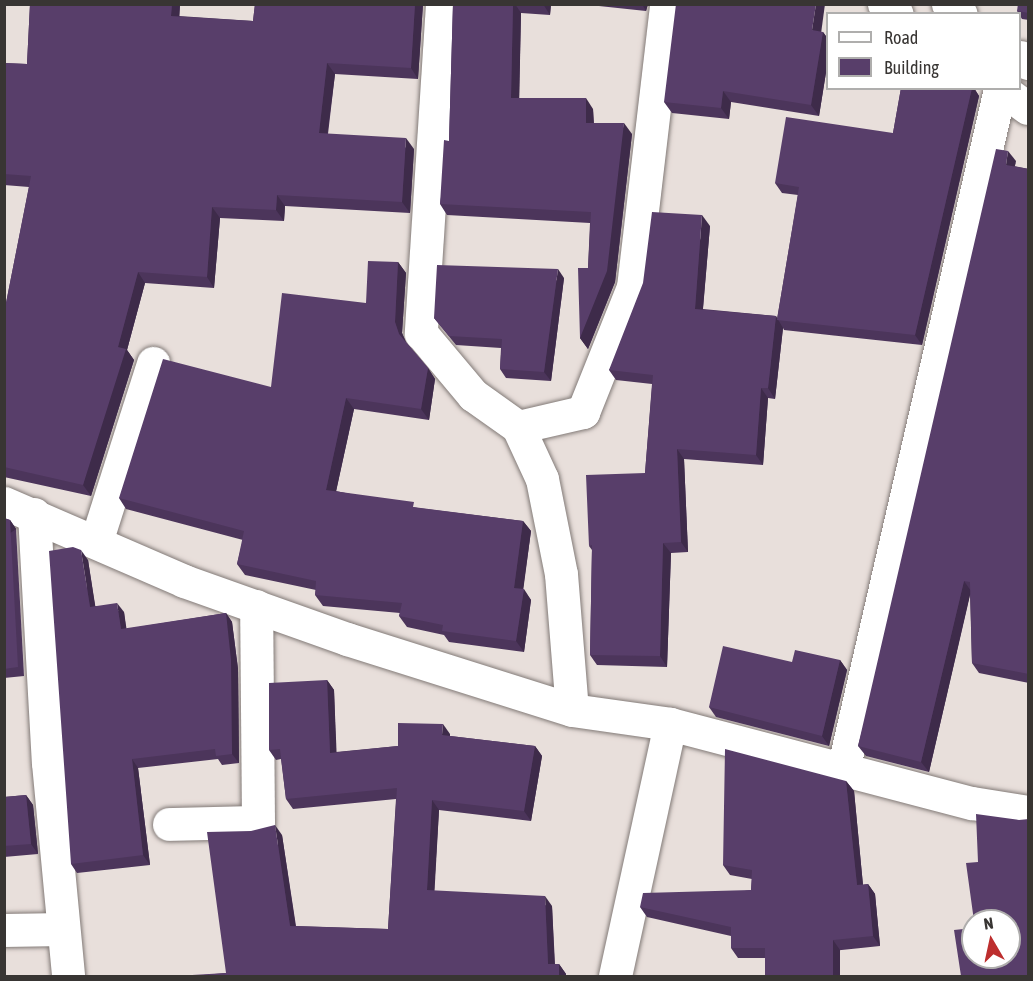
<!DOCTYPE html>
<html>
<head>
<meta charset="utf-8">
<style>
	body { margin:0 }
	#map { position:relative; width:1033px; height:981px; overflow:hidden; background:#e8dfdb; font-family:"Asap Condensed",sans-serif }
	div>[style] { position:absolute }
	.roads { filter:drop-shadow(0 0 2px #827a77) drop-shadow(0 0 2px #827a77) }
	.street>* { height:33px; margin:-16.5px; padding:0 16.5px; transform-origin:16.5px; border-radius:16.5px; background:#fff }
	.secondary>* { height:33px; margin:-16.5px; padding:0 16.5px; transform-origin:16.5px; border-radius:16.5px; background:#fff }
	.wall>* { inset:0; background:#4c355b }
	.shaded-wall>* { inset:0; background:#3e2b4a; transform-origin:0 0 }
	.building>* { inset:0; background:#583e6a }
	span { translate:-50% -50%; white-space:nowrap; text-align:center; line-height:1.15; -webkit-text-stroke:6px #fff; paint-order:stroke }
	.frame { position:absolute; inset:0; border:6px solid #383533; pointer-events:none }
	.legend { position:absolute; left:826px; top:12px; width:195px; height:78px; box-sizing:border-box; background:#fff; border:2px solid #afaead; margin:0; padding:8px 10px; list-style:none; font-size:18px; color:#383533 }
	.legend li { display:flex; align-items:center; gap:12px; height:30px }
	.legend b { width:30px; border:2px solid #afaead }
	.north { position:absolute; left:961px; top:909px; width:60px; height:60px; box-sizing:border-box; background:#fff; border:2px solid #afaead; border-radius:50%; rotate:351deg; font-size:16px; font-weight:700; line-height:24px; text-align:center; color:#383533 }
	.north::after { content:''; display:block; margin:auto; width:21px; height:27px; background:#bd2e2e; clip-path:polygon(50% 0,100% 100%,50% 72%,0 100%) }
</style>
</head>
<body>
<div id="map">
	<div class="roads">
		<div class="street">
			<div style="left:442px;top:4px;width:330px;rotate:93.7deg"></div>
			<div style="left:421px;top:333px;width:81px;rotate:50deg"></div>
			<div style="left:473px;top:395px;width:55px;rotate:35.4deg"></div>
			<div style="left:518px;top:427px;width:57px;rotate:65.2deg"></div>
			<div style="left:542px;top:479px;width:97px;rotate:78.7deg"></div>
			<div style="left:561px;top:574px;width:136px;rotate:85.4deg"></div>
			<div style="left:518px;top:427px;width:67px;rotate:-13deg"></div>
			<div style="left:583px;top:412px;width:135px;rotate:-68.2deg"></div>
			<div style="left:633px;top:287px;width:285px;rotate:-83.3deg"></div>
			<div style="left:4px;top:503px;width:196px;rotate:23.4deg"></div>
			<div style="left:184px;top:581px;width:173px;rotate:19.6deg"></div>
			<div style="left:347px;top:639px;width:236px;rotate:17.5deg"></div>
			<div style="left:572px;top:710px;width:99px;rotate:8.1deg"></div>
			<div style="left:670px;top:724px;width:312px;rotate:14.7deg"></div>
			<div style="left:972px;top:803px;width:57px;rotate:9.1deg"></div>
			<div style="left:34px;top:514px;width:249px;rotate:86.8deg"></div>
			<div style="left:48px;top:763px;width:214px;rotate:84.6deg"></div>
			<div style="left:96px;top:542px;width:188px;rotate:-72.3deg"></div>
			<div style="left:843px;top:770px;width:699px;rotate:-77.02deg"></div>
			<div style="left:169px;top:824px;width:89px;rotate:-1.3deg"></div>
			<div style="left:258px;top:822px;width:216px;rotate:-90.5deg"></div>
			<div style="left:4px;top:930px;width:59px;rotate:-1deg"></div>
			<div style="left:615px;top:976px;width:258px;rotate:-77.7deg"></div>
		</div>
		<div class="secondary">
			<div style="left:884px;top:4px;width:16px;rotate:38deg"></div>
			<div style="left:948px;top:4px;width:16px;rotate:38deg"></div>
			<div style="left:1020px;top:57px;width:10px;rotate:37deg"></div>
			<div style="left:1000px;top:88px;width:34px;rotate:36deg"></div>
		</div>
	</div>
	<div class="wall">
		<div style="clip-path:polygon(30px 4px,180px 4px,179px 16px,253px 21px,255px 4px,423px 4px,418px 79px,335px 74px,328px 134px,414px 149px,410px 213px,285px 206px,284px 221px,220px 218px,214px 288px,145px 283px,127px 350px,134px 360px,91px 496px,4px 477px,4px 303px,6px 303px,29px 187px,4px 185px,4px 63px,27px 64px)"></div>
		<div style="clip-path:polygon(453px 4px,551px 4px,550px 15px,521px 13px,519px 98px,593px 109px,594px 123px,632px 134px,615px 282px,588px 349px,580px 338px,588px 268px,590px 223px,447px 215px,440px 204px,449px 141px)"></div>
		<div style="clip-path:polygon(580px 4px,648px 4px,646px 11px)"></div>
		<div style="clip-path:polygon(1029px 4px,1029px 20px,1022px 19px,1017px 11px)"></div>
		<div style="clip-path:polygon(821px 32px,823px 32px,828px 39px,828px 60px,819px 116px,731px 102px,729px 119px,672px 113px,664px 102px)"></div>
		<div style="clip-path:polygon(901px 88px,974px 88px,979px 96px,922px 345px,784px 330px,783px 328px,775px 399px,768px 398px,763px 465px,684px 459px,688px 552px,671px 553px,667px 667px,597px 665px,590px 655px,592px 550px,589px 546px,645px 473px,652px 384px,616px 380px,609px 370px,710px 226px,703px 309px,776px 316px,777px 319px,798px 195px,782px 193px,775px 183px,893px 133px)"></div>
		<div style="clip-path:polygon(1016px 161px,1014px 166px,1029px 169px,1029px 683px,979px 673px,972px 663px,970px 594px,929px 772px,866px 756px,858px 746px)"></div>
		<div style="clip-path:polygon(398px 262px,406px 273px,402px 333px,406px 342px,428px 368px,435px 379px,429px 420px,354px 409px,336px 491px,418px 508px,523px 521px,531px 531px,523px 589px,531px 600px,524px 652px,449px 642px,444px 635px,407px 627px,399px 616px,400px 613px,323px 606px,315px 595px,316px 590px,245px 575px,237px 564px,243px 540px,126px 509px,119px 498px,271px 387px,366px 303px)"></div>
		<div style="clip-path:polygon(564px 278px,551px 381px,506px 378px,500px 369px,501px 348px,456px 345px,434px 318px)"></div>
		<div style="clip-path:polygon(4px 518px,10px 520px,16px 529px,24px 676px,4px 678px)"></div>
		<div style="clip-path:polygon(88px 560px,95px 606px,124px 612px,126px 629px,226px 613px,232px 622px,238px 669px,239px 763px,222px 765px,218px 759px,138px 768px,150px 865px,77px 873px,71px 864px)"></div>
		<div style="clip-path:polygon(840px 660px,847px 670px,829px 746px,716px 717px,709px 707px,792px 662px)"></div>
		<div style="clip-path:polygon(327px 680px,334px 690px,336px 752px,398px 746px,450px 734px,450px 736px,535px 746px,542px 756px,531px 821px,439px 810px,434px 891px,552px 906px,555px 964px,559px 964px,566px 974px,566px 976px,192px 976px,226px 973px,282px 835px,296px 926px,388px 929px,396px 799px,293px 809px,286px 799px,281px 759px,276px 760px,269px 750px)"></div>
		<div style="clip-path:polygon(846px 781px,854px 791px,863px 885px,868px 884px,875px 894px,880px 946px,765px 958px,738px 958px,731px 948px,731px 936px,647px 917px,640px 907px,751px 890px,752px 879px,730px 875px,723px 865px)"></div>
		<div style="clip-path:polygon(26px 795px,33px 805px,38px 854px,4px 857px,4px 797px)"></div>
	</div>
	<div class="shaded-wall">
		<div style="clip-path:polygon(172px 4px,180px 4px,179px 27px,171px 16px)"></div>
		<div style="clip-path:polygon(415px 4px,423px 4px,418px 79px,411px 68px)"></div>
		<div style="clip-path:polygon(513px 4px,515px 4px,521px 13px,519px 109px,511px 98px)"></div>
		<div style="clip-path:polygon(543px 4px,551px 4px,550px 15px)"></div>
		<div style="clip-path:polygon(642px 4px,648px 4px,646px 11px)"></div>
		<div style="clip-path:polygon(816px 4px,825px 4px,820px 41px,812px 30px)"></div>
		<div style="clip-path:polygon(823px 32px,828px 39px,828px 60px,819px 116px,811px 105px)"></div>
		<div style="clip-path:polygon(327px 63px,335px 74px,326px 144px,319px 133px)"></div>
		<div style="clip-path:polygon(972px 88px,974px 88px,979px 96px,922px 345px,915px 335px)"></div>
		<div style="clip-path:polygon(723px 91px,731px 102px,729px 119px,721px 108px)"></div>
		<div style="clip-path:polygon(586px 98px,593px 109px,594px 134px,586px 123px)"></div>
		<div style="clip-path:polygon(624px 123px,632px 134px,615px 282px,588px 349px,580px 338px)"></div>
		<div style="clip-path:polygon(406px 138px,414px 149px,410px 213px,402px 202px)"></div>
		<div style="clip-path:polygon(1008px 151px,1016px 161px,1013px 175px,1006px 165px)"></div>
		<div style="clip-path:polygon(277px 195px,285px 206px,284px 221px,276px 210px)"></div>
		<div style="clip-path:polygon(212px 207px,220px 218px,214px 288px,207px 277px)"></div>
		<div style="clip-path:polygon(702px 215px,710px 226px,702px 319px,695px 309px)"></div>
		<div style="clip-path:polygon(398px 262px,406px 273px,402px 333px,407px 345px,399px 334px,395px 322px)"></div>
		<div style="clip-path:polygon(558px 269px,564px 278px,551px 381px,544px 372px)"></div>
		<div style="clip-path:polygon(138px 272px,145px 283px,127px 350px,134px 360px,91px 496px,83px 485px,118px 347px)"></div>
		<div style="clip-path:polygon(776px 316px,783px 328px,775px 399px,768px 388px)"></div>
		<div style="clip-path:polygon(428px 368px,435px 379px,429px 420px,421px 409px)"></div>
		<div style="clip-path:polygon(761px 388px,768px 398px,763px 465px,756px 455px)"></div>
		<div style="clip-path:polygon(346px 398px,354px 409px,334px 501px,326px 490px)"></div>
		<div style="clip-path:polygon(677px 449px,684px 459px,688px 552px,681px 542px)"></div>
		<div style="left:10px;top:520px;width:11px;height:147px;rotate:56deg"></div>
		<div style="clip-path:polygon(523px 521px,531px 531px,522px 599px,514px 588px)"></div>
		<div style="clip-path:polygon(663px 543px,671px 553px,667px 667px,660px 656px)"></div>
		<div style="clip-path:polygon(81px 550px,88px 560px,97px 617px,90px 607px)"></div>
		<div style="clip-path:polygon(964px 581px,971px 591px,929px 772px,921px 762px)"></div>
		<div style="clip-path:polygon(524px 589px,531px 600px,524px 652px,516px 641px)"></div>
		<div style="clip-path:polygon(117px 603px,124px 612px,128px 639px,121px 629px)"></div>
		<div style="clip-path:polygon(226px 613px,232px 622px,238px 669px,239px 763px,232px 754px)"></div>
		<div style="clip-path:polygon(840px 660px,847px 670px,829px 746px,822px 736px)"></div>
		<div style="clip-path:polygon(327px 680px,334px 690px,337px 763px,330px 753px)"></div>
		<div style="clip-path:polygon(443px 724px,450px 734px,449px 745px,442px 735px)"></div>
		<div style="clip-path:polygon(535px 746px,542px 756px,531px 821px,524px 811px)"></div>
		<div style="clip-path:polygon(132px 759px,138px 768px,150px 865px,143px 855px)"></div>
		<div style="clip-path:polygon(846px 781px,854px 791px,864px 896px,857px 885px)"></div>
		<div style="clip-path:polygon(26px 795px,33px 805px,38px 854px,31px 844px)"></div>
		<div style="clip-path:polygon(432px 800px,439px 810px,434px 900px,427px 890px)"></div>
		<div style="clip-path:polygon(275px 825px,282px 835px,297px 936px,290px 926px)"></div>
		<div style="clip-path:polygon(868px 884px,875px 894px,880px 946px,873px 936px)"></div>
		<div style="clip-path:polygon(545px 896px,552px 906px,555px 974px,548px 964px)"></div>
		<div style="clip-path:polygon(833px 940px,840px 950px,840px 976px,833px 976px)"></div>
		<div style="clip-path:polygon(559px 964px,566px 974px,566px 976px,559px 976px)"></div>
	</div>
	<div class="building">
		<div style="clip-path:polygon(30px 4px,172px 4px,171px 16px,253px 21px,255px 4px,415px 4px,411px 68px,327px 63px,319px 133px,406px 138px,402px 202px,277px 195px,276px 210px,212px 207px,207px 277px,138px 272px,118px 347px,126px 349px,83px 485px,4px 467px,4px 303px,6px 303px,31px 176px,4px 174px,4px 63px,27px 64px)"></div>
		<div style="clip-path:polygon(453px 4px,513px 4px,511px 98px,586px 98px,586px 123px,624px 123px,607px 271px,580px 338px,578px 268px,588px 268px,591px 212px,440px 204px,444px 140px,449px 141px)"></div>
		<div style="clip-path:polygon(676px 4px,816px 4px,812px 30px,823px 32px,811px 105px,723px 91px,721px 108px,664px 102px)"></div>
		<div style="clip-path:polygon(1018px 4px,1029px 4px,1029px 13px,1017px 11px)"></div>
		<div style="clip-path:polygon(901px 88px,972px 88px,915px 335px,777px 320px,799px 187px,775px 183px,786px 117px,893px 133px)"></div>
		<div style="clip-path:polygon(996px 149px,1008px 151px,1006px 165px,1029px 169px,1029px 674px,972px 663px,970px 582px,964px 581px,921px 762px,858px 746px)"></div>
		<div style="clip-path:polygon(652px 212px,702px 215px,695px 309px,776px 316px,768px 388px,761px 388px,756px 455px,677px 449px,681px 542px,663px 543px,660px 656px,590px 655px,592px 545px,589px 546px,586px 475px,645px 473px,653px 375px,609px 370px,643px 283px)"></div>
		<div style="clip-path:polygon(368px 261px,398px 262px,395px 322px,399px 334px,428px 368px,421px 409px,346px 398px,326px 490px,414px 502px,413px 507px,523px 521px,514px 588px,524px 589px,516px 641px,442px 631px,443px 625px,399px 616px,402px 603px,315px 595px,316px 581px,237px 564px,244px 531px,119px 498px,163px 359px,271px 387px,282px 293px,366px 303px)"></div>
		<div style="clip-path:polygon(437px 265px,558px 269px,544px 372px,500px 369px,502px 339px,449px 336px,434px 318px)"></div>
		<div style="clip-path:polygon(4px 518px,10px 520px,18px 667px,4px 669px)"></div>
		<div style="clip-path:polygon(73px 547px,81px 550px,90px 607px,117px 603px,121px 629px,226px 613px,231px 660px,232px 754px,216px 756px,215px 749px,132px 759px,143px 855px,71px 864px,49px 551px)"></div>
		<div style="clip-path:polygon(723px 646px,792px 662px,795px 650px,840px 660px,822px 736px,709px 707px)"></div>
		<div style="clip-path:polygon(327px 680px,330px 753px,398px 746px,398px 723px,443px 724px,442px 735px,535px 746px,524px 811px,432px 800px,427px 890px,545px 896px,548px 964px,559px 964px,559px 976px,192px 976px,192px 975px,226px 973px,207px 832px,251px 831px,275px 825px,290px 926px,388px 929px,397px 788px,286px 799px,280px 749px,269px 750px,269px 683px)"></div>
		<div style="clip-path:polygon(725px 749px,846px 781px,857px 885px,868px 884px,873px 936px,833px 940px,833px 976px,765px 976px,765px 948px,731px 948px,731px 927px,640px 907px,643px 893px,751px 890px,752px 870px,723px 865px)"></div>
		<div style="clip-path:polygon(26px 795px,31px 844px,4px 846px,4px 797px)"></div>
		<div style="clip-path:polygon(976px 814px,1019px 820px,1029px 819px,1029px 976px,961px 976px,954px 930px,973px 928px,973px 957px,1009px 957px,1009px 921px,974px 921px,966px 863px,978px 862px)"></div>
	</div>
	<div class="frame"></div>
	<ul class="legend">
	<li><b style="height:8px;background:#fff"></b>Road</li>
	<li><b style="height:16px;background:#583e6a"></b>Building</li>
	</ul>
	<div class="north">N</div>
</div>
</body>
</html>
